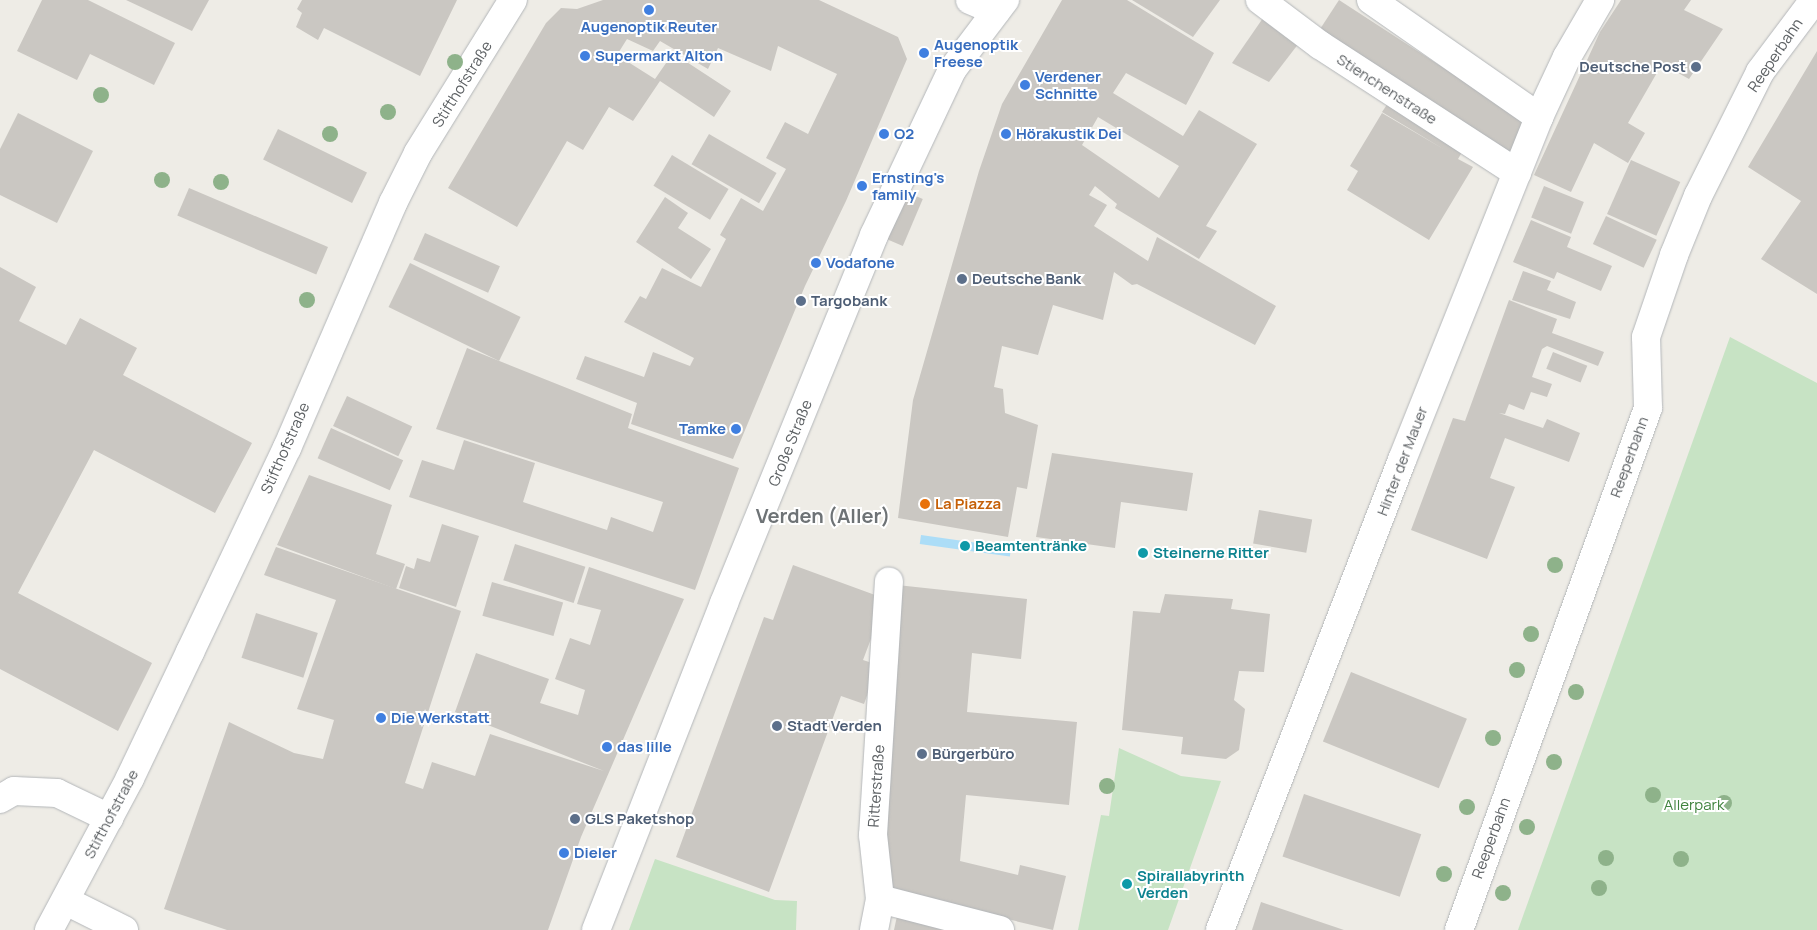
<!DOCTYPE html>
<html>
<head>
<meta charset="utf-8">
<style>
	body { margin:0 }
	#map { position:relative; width:1817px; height:930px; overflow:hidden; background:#eeece6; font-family:Manrope,sans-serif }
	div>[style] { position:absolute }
	.green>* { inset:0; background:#c7e3c4 }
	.water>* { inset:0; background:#acddf7; transform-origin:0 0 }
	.building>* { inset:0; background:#cac7c2; transform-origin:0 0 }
	.roads { filter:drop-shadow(0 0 1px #b3b6b9) drop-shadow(0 0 1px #b3b6b9) }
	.minor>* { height:28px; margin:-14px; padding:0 14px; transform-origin:14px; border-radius:14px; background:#fff }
	.trees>* { width:16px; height:16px; margin:-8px; border-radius:50%; background:#8eb28a }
	.dots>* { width:14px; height:14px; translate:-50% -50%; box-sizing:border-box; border:2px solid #fff; border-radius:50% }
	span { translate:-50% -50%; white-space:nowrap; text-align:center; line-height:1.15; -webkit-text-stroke:4px #fff; paint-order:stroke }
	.shop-label { font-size:15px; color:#366cbe; font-weight:700 }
	.left { translate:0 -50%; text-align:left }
	.right { translate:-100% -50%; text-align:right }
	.street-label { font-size:15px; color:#5d6164 }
	.service-label { font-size:15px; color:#4e5e75; font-weight:700 }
	.food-label { font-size:15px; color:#c56008; font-weight:700 }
	.culture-label { font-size:15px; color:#0d838f; font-weight:700 }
	.park-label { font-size:15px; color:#40833e }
	.district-label { font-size:20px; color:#6e7376; font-weight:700 }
</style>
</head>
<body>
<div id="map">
	<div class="green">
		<div style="clip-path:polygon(1730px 337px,1817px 383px,1817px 930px,1518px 930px)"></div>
		<div style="clip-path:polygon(1119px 748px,1181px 776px,1221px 781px,1168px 930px,1078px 930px,1101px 815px,1109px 816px)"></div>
		<div style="clip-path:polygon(655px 859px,775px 900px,797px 901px,796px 930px,629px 930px)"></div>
	</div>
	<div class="water">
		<div style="left:921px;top:535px;width:91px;height:9px;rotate:8deg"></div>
	</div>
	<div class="building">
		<div style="clip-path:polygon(42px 0,88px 0,175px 43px,154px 85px,90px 54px,77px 80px,17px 51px)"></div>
		<div style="clip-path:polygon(126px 0,209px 0,192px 31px)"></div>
		<div style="clip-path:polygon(302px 0,457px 0,420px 76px,324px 28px,318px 40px,296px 27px,302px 13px,297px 9px)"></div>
		<div style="clip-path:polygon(603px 0,819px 0,898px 37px,907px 59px,846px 201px,805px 286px,733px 459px,631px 424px,637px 403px,576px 379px,585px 356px,644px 377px,653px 352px,690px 366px,694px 358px,624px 322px,640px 296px,646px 299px,662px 268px,701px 287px,726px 239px,720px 235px,741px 198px,763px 211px,786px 169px,766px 158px,785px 122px,808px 134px,837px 74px,778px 46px,771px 71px,718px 48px,708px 69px,660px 41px,653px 51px,627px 39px,617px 55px,655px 79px,673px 53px,731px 91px,714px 117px,660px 81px,633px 121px,609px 107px,583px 150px,567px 141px,517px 227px,448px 188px,546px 23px,561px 8px,577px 9px)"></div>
		<div style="clip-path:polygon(evenodd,1062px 0,1127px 0,1214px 53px,1186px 105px,1126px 73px,1113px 93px,1183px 136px,1199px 110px,1257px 144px,1206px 226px,1217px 231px,1199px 259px,1115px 208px,1117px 204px,1095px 186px,1089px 195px,1107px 205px,1094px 226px,1148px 261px,1157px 237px,1276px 306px,1255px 345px,1137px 284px,1132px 285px,1114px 272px,1103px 320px,1053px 305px,1038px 355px,1002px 346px,994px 387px,1003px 389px,1005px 413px,1038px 425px,1027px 489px,1017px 487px,1008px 537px,898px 518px,913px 400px,979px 171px,1002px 104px,1062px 0,1098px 117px,1179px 166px,1159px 198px,1082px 145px,1098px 117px)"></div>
		<div style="clip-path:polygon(1132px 0,1220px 0,1193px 37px)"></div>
		<div style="left:1339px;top:0;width:227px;height:38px;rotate:33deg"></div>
		<div style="clip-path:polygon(1621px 0,1691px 0,1684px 10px,1723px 29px,1689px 79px,1662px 64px,1628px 123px,1645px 133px,1628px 163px,1594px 143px,1571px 192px,1534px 175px,1600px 32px)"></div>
		<div style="clip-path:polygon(1263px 18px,1299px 43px,1269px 82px,1232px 63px)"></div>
		<div style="clip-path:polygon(1817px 51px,1817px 294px,1761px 259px,1801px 201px,1748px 167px)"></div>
		<div style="clip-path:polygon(1392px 97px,1468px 142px,1458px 159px,1473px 167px,1429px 240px,1347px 190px,1358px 171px,1350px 166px,1382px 113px,1445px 150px,1382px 112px)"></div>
		<div style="clip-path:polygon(18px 113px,93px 151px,57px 223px,0 195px,0 149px)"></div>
		<div style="left:278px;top:129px;width:99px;height:34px;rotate:26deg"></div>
		<div style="left:709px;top:134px;width:78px;height:35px;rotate:30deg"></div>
		<div style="left:672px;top:155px;width:66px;height:36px;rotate:31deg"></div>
		<div style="left:1631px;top:160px;width:54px;height:59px;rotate:24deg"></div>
		<div style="left:1544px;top:186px;width:43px;height:34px;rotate:22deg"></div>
		<div style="left:189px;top:188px;width:151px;height:30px;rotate:23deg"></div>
		<div style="left:897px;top:188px;width:28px;height:51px;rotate:23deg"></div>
		<div style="clip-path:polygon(665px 197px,688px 213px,678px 228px,711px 249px,691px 279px,636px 242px)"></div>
		<div style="left:1606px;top:216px;width:56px;height:31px;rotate:25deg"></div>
		<div style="clip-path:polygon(1531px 220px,1571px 237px,1567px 247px,1612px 266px,1601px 291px,1557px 272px,1554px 279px,1513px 262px)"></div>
		<div style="left:425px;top:233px;width:82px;height:29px;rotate:24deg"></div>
		<div style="left:410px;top:263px;width:123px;height:49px;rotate:26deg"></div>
		<div style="clip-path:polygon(0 267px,36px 287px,19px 321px,66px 345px,80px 318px,137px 348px,123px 375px,252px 443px,215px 513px,94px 450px,18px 593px,152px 663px,118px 731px,0 669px)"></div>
		<div style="clip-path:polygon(1523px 271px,1551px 281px,1547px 290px,1576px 302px,1570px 319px,1512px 300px)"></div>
		<div style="clip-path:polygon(1509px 300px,1557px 319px,1552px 333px,1604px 352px,1598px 366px,1547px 346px,1542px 349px,1532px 377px,1552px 384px,1547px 397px,1531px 392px,1524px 410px,1509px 404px,1505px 414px,1499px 413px,1543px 428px,1547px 419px,1580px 433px,1569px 462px,1505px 438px,1490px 478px,1515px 487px,1487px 559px,1411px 530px,1453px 418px,1465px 421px)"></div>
		<div style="clip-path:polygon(467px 348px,632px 414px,628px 428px,739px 468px,695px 590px,409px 497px,422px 460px,454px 470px,464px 440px,535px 463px,523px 502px,607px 530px,611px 517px,653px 532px,663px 502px,436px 429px)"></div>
		<div style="left:1553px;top:352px;width:37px;height:18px;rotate:22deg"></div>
		<div style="left:347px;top:396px;width:72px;height:33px;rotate:25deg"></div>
		<div style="left:331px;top:428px;width:79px;height:33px;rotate:24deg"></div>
		<div style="clip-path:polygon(1052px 453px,1193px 473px,1187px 511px,1121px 502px,1115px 548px,1036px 537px)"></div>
		<div style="clip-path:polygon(309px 475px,392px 505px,376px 554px,405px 564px,396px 589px,277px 545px)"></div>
		<div style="left:1259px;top:510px;width:54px;height:34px;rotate:10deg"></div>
		<div style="clip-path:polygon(442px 524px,479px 536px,456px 607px,399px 588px,406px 566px,414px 569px,417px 558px,430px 562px)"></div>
		<div style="left:515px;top:544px;width:74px;height:38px;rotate:18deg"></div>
		<div style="clip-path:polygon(276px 547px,461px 611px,405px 783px,423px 789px,432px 762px,475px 776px,490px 734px,604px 771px,455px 712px,476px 653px,549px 679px,540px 703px,578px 715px,585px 690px,555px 679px,570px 638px,590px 645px,601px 610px,577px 604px,589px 567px,684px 599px,581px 837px,548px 930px,227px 930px,164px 909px,229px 722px,294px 753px,323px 759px,334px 720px,297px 709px,336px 600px,264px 575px)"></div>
		<div style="clip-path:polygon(793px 565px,886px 599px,863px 660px,878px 665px,864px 704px,841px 696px,769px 892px,676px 857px,764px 617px,773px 620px)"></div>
		<div style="left:492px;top:582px;width:74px;height:35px;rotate:16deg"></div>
		<div style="clip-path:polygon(897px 585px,1027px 599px,1021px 659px,972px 653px,967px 712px,1077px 722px,1069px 805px,966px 795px,960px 861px,1018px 875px,1020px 865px,1066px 876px,1053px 930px,882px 889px)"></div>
		<div style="clip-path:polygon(1165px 594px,1233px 599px,1231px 609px,1270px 614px,1264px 672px,1239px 671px,1234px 700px,1245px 709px,1239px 750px,1226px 759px,1181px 754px,1183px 737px,1122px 730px,1133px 611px,1160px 613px)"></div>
		<div style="left:256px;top:613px;width:65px;height:47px;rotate:18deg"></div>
		<div style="left:1351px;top:672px;width:125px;height:75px;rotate:22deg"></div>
		<div style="left:1304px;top:794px;width:124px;height:66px;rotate:19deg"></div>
		<div style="clip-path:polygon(1261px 902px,1344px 930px,1252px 930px)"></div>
		<div style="clip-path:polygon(897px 916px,952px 930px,894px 930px)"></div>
	</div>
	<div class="roads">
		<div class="minor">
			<div style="left:970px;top:0;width:28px;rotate:23deg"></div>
			<div style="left:1260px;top:0;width:75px;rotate:36.9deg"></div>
			<div style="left:1320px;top:45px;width:235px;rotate:33deg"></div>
			<div style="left:1371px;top:0;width:205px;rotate:34.9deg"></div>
			<div style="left:0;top:799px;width:16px;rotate:-30deg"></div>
			<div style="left:14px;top:791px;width:43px;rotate:2.7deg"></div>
			<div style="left:57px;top:793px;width:58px;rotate:25.7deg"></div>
			<div style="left:880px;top:899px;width:124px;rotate:14.5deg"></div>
			<div style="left:66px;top:901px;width:65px;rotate:26.6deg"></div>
			<div style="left:49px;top:930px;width:172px;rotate:-61.9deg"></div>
			<div style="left:130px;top:778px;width:140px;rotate:-64.5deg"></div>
			<div style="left:190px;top:652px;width:226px;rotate:-64.6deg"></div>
			<div style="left:287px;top:448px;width:267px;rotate:-66.6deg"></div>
			<div style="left:393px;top:203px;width:56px;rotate:-63.4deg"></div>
			<div style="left:418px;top:153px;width:180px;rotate:-58.2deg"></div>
			<div style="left:596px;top:930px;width:351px;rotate:-68.6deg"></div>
			<div style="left:724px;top:603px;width:397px;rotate:-67.8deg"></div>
			<div style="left:874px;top:235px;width:183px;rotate:-64.7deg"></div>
			<div style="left:952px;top:70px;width:88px;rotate:-52.9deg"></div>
			<div style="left:874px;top:930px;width:32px;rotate:-79deg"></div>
			<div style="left:880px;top:899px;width:64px;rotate:-96.2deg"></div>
			<div style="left:873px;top:835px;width:254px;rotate:-86.4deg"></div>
			<div style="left:1220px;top:930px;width:504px;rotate:-68.83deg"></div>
			<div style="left:1402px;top:460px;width:369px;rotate:-68.2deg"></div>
			<div style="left:1539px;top:117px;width:66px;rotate:-65deg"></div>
			<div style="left:1567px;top:57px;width:66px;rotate:-59.9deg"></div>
			<div style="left:1459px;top:930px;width:555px;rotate:-70.1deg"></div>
			<div style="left:1648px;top:408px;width:71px;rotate:-91.6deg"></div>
			<div style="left:1646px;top:337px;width:87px;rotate:-71.1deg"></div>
			<div style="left:1674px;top:255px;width:64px;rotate:-67.9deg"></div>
			<div style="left:1698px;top:196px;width:139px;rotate:-63.4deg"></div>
			<div style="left:1760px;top:72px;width:90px;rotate:-53.1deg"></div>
		</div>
	</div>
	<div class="trees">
		<div style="left:455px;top:62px"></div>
		<div style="left:101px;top:95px"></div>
		<div style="left:388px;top:112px"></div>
		<div style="left:330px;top:134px"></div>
		<div style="left:162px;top:180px"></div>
		<div style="left:221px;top:182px"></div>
		<div style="left:307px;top:300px"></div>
		<div style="left:1555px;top:565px"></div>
		<div style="left:1531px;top:634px"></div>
		<div style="left:1517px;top:670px"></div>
		<div style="left:1576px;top:692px"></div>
		<div style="left:1493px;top:738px"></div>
		<div style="left:1554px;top:762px"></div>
		<div style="left:1107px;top:786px"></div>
		<div style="left:1653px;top:795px"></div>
		<div style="left:1724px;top:803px"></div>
		<div style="left:1467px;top:807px"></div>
		<div style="left:1527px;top:827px"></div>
		<div style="left:1606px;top:858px"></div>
		<div style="left:1681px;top:859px"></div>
		<div style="left:1444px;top:874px"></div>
		<div style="left:1599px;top:888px"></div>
		<div style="left:1503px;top:893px"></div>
	</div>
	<div class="dots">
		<div style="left:649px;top:10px;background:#3f7fe0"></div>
		<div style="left:924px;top:53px;background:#3f7fe0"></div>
		<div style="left:585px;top:56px;background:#3f7fe0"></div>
		<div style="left:1696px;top:67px;background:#5c6f8a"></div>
		<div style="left:1025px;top:85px;background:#3f7fe0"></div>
		<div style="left:884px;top:134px;background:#3f7fe0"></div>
		<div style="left:1006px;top:134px;background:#3f7fe0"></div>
		<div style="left:862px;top:186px;background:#3f7fe0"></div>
		<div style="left:816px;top:263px;background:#3f7fe0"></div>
		<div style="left:962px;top:279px;background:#5c6f8a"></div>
		<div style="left:801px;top:301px;background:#5c6f8a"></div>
		<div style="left:736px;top:429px;background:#3f7fe0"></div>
		<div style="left:925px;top:504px;background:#e8710a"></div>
		<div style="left:965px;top:546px;background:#0f9aa8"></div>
		<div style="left:1143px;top:553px;background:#0f9aa8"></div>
		<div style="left:381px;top:718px;background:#3f7fe0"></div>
		<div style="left:777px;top:726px;background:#5c6f8a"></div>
		<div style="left:607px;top:747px;background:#3f7fe0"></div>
		<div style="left:922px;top:754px;background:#5c6f8a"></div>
		<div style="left:575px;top:819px;background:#5c6f8a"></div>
		<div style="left:564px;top:853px;background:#3f7fe0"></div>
		<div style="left:1127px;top:884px;background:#0f9aa8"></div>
	</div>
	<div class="shop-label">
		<span style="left:649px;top:27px">Augenoptik Reuter</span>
		<span class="left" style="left:934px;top:53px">Augenoptik<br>Freese</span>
		<span class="left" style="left:595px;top:56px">Supermarkt Alton</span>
		<span class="left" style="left:1035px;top:85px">Verdener<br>Schnitte</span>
		<span class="left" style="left:894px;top:134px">O2</span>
		<span class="left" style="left:1016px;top:134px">Hörakustik Dei</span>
		<span class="left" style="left:872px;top:186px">Ernsting's<br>family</span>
		<span class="left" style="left:826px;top:263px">Vodafone</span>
		<span class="right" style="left:726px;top:429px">Tamke</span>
		<span class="left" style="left:391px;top:718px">Die Werkstatt</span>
		<span class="left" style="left:617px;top:747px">das lille</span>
		<span class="left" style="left:574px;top:853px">Dieler</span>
	</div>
	<div class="street-label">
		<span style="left:1775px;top:55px;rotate:-56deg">Reeperbahn</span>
		<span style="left:462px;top:84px;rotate:-58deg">Stifthofstraße</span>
		<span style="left:1387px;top:89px;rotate:33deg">Stienchenstraße</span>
		<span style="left:790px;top:443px;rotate:-68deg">Große Straße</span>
		<span style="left:285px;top:448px;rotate:-66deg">Stifthofstraße</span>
		<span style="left:1629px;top:457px;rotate:-70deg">Reeperbahn</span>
		<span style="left:1402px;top:461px;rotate:-69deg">Hinter der Mauer</span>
		<span style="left:876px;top:786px;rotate:-86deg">Ritterstraße</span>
		<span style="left:111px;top:814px;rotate:-62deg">Stifthofstraße</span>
		<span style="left:1491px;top:838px;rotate:-70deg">Reeperbahn</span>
	</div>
	<div class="service-label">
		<span class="right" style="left:1686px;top:67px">Deutsche Post</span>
		<span class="left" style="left:972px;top:279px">Deutsche Bank</span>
		<span class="left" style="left:811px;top:301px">Targobank</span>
		<span class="left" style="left:787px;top:726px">Stadt Verden</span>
		<span class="left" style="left:932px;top:754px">Bürgerbüro</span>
		<span class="left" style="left:585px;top:819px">GLS Paketshop</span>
	</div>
	<div class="food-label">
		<span class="left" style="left:935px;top:504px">La Piazza</span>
	</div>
	<div class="culture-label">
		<span class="left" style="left:975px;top:546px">Beamtentränke</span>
		<span class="left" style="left:1153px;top:553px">Steinerne Ritter</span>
		<span class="left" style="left:1137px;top:884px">Spirallabyrinth<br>Verden</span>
	</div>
	<div class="park-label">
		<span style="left:1694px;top:805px">Allerpark</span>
	</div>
	<div class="district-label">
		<span style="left:823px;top:515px">Verden (Aller)</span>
	</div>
</div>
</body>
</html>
